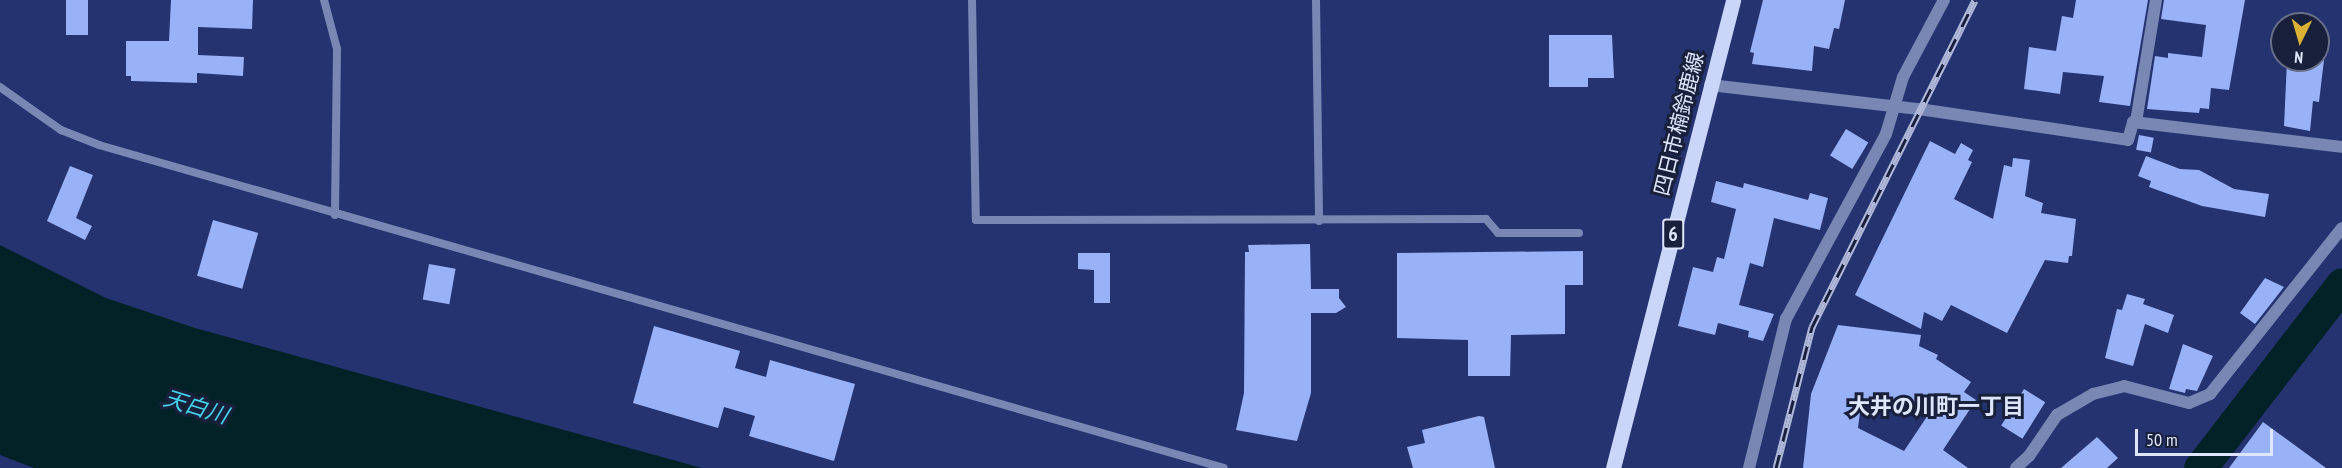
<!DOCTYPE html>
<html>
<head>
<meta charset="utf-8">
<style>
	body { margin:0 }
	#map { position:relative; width:2342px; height:468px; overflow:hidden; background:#253470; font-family:"PT Sans Narrow","Noto Sans JP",sans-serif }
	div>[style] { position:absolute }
	.water>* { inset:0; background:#032227 }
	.river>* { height:33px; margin:-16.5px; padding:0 16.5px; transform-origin:16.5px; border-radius:16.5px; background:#032227 }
	.building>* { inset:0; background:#99b1f7; transform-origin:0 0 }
	.service>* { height:8px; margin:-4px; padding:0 4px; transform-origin:4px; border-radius:4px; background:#7887b3 }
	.minor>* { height:12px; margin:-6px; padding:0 6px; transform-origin:6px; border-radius:6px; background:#7887b3 }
	.primary>* { height:15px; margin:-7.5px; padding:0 7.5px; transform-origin:7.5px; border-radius:7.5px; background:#c9d6fa }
	.rail>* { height:7px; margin-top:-3.5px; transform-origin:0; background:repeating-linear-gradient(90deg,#18203b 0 14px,#b1bada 0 28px); box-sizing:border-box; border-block:2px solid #b1bada }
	span { translate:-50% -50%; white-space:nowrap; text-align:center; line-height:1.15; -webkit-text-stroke:6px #18203b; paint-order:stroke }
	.shield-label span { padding:2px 4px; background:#18203b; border:2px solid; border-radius:4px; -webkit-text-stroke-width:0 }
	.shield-label { font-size:20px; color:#dee6fc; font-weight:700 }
	.street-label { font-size:21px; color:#dee6fc }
	.water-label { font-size:22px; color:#44d4ea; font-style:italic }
	.neighbourhood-label { font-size:22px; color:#dee6fc; font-weight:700 }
	.north { position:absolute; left:2270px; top:12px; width:60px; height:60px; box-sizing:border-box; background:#18203b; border:2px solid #676f88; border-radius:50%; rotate:185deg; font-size:16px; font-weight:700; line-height:24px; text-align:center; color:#dee6fc }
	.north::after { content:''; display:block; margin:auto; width:21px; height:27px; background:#dbb233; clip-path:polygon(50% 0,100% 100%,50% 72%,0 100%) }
	.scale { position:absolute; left:2135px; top:429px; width:138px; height:27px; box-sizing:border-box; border:3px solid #dee6fc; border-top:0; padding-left:8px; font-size:18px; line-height:21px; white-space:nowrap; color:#dee6fc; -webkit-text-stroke:4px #18203b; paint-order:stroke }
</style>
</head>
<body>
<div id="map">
	<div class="water">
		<div style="clip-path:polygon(0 245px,106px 298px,195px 328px,702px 468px,34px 468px,0 455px)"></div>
	</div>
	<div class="river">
		<div style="left:2200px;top:468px;width:232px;rotate:-52.3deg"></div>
	</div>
	<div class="building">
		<div style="left:66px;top:0;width:22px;height:35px"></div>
		<div style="clip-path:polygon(171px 0,253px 0,252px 29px,198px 27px,198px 55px,244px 57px,243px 76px,197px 73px,197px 83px,131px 81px,131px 76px,126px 76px,126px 41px,169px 41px)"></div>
		<div style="clip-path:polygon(1763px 0,1845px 0,1839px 29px,1834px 28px,1829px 49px,1814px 46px,1812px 71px,1752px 64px,1754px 53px,1750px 52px)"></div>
		<div style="clip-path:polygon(2076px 0,2148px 0,2130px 106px,2099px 102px,2104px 76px,2063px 72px,2060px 94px,2024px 89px,2029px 47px,2056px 51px,2062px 16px,2073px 18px)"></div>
		<div style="clip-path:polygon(2164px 0,2245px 0,2229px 90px,2211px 88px,2209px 109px,2200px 108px,2199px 113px,2147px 109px,2155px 56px,2168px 58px,2168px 53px,2202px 57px,2206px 25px,2161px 19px)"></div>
		<div style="clip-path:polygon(1549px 35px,1612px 35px,1614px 78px,1588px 78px,1588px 87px,1549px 87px)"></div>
		<div style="clip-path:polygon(2287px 60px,2324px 60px,2319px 102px,2313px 101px,2310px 131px,2284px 126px)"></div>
		<div style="left:1846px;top:129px;width:26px;height:31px;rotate:31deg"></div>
		<div style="left:2139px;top:135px;width:15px;height:15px;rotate:11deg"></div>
		<div style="clip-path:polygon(1930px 141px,1955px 154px,1961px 143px,1973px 150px,1968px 160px,1972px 162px,1954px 199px,1993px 219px,2004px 165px,2012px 167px,2013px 158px,2030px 160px,2025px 196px,2043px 203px,2041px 213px,2076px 219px,2072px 256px,2069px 256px,2068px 263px,2045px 260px,2007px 333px,1951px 305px,1942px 321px,1924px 312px,1921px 329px,1855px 295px)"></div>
		<div style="clip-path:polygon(2146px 156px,2180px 169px,2199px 170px,2234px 189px,2269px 194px,2265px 217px,2202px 206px,2149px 187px,2151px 181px,2138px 176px)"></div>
		<div style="clip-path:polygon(70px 166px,93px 175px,76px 218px,92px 226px,85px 240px,47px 221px)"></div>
		<div style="clip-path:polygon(1716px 181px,1743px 188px,1744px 183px,1808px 200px,1810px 193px,1828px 198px,1820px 230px,1774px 218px,1763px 267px,1750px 263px,1739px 305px,1774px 314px,1763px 341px,1748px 337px,1749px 331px,1718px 323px,1715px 335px,1678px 326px,1693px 267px,1713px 272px,1717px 257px,1724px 259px,1736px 209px,1711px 202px)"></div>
		<div style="left:213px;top:220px;width:47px;height:58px;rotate:16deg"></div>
		<div style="clip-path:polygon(1310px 244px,1311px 289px,1339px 289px,1339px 298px,1346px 307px,1336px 313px,1311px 313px,1311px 393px,1297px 441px,1236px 430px,1244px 393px,1245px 252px,1249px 252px,1248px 245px)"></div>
		<div style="clip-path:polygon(1583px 251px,1583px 285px,1565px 285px,1565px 334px,1511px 335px,1510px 376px,1468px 376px,1468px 340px,1397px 338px,1397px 253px)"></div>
		<div style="clip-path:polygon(1078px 253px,1110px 253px,1110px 303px,1094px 303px,1094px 270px,1078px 269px)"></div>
		<div style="left:429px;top:264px;width:27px;height:36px;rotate:10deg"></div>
		<div style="clip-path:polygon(2265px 278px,2284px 287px,2255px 324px,2240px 313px)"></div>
		<div style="clip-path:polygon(2127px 294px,2145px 299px,2143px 304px,2174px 315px,2168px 333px,2145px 324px,2133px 366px,2105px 358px,2117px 309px,2122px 310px)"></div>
		<div style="clip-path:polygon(evenodd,1838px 325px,1921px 335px,1919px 346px,1938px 355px,1936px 359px,1971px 382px,1964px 392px,1976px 400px,1943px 450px,1968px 468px,1803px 468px,1811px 394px,1838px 325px,1861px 404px,1930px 412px,1904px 451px,1858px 428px,1861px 404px)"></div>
		<div style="clip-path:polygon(654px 326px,740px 351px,735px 368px,766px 377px,770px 360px,855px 384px,834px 461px,749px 436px,755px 416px,724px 407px,718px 428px,633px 403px)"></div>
		<div style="clip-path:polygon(2183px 344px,2213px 356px,2197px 391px,2186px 389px,2185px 393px,2169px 389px)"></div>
		<div style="left:2024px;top:389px;width:25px;height:43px;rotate:32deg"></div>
		<div style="clip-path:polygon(1479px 416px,1484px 417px,1495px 468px,1413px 468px,1407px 447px,1425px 443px,1422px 430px)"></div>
		<div style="clip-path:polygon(2263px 422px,2326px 468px,2229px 468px)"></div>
		<div style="clip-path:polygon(2097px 437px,2118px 458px,2107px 468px,2061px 468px)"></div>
	</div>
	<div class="service">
		<div style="left:324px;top:0;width:51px;rotate:75.1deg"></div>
		<div style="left:337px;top:49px;width:166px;rotate:90.7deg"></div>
		<div style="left:972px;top:0;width:220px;rotate:89deg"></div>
		<div style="left:976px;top:220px;width:510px;rotate:-0.11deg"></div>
		<div style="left:1486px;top:219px;width:18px;rotate:49deg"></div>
		<div style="left:1498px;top:233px;width:81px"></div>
		<div style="left:1316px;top:0;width:221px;rotate:89.2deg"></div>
		<div style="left:0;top:87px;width:75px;rotate:35.2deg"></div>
		<div style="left:61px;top:130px;width:41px;rotate:21.5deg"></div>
		<div style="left:99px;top:145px;width:1170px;rotate:16.02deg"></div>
	</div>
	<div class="minor">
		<div style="left:1710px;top:85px;width:210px;rotate:6.6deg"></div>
		<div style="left:1919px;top:109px;width:211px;rotate:8.4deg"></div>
		<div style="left:2128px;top:140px;width:19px;rotate:-74deg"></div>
		<div style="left:2133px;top:122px;width:210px;rotate:6.8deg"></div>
		<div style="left:2136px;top:122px;width:124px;rotate:-80.7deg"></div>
		<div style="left:1749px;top:468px;width:154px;rotate:-76.1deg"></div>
		<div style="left:1786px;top:319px;width:210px;rotate:-61.6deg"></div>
		<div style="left:1886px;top:134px;width:59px;rotate:-73.4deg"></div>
		<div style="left:1903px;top:77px;width:87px;rotate:-62deg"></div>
		<div style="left:2016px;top:468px;width:18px;rotate:-43deg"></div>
		<div style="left:2029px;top:456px;width:50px;rotate:-55.7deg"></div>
		<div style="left:2057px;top:415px;width:42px;rotate:-30.3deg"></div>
		<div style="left:2093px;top:394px;width:32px;rotate:-14deg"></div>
		<div style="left:2124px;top:386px;width:67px;rotate:14.7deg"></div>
		<div style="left:2189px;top:403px;width:23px;rotate:-23deg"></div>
		<div style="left:2210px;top:394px;width:212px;rotate:-51.5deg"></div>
	</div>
	<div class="primary">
		<div style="left:1613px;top:468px;width:483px;rotate:-75.6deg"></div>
	</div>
	<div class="rail">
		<div style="left:1776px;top:468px;width:146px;rotate:-75.7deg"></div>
		<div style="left:1812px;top:327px;width:365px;rotate:-63.5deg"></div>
	</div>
	<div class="shield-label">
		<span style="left:1673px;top:234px">6</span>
	</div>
	<div class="street-label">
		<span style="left:1679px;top:124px;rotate:-76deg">四日市楠鈴鹿線</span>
	</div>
	<div class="water-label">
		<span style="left:196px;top:407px;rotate:17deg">天白川</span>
	</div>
	<div class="neighbourhood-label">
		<span style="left:1936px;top:407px">大井の川町一丁目</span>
	</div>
	<div class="north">N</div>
	<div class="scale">50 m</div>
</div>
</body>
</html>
